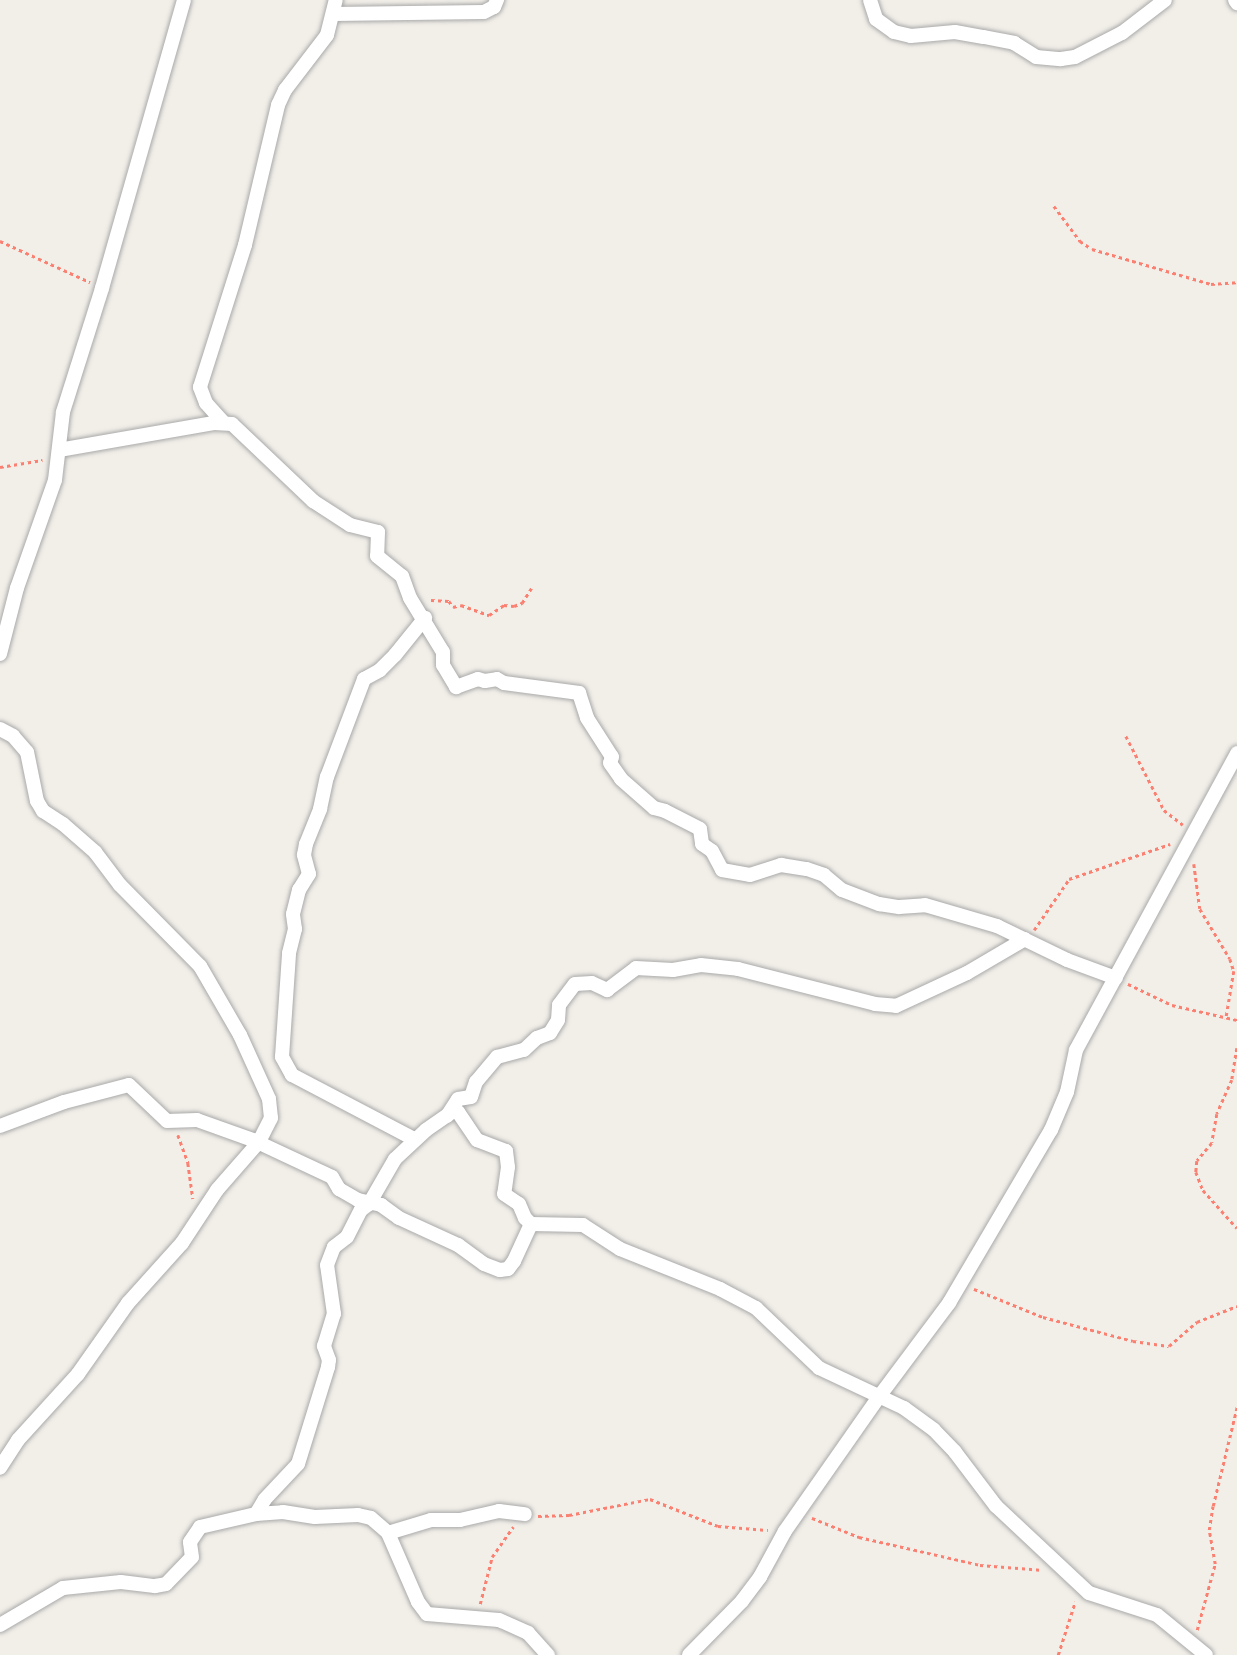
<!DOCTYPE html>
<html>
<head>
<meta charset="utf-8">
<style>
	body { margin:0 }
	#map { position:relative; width:1237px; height:1655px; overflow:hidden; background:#f2efe9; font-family:"Golos Text",sans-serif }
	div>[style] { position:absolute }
	.path>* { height:2.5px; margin-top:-1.25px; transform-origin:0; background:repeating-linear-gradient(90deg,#fa8072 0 3.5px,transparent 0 7px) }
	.roads { filter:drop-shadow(0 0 2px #a9a9a9) drop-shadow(0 0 2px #a9a9a9) }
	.minor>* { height:14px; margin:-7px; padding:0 7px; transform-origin:7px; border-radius:7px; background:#fff }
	span { translate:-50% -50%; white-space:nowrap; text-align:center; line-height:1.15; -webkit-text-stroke:6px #fff; paint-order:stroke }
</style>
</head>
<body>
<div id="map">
	<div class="path">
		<div style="left:1054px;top:206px;width:44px;rotate:53.4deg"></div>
		<div style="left:1080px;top:241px;width:14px;rotate:34deg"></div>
		<div style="left:1092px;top:249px;width:124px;rotate:16.4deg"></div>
		<div style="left:1211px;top:284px;width:26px;rotate:-4deg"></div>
		<div style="left:0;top:241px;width:99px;rotate:24.5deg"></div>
		<div style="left:0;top:467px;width:43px;rotate:-9.5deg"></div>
		<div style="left:431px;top:600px;width:18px;rotate:3deg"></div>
		<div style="left:449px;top:601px;width:7px;rotate:56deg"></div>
		<div style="left:453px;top:607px;width:8px;rotate:-14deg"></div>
		<div style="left:461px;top:605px;width:30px;rotate:20deg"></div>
		<div style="left:489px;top:615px;width:18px;rotate:-34deg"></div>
		<div style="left:504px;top:605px;width:10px;rotate:6deg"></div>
		<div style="left:514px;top:606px;width:9px;rotate:-21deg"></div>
		<div style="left:522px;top:603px;width:19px;rotate:-58deg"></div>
		<div style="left:1126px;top:736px;width:83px;rotate:62.8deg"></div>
		<div style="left:1164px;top:810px;width:24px;rotate:38deg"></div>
		<div style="left:1194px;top:864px;width:45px;rotate:82.4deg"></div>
		<div style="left:1200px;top:909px;width:58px;rotate:59deg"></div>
		<div style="left:1230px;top:959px;width:13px;rotate:72deg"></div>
		<div style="left:1234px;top:971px;width:49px;rotate:99.5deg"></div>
		<div style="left:1034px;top:930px;width:62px;rotate:-55.5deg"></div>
		<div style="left:1069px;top:879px;width:107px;rotate:-19.1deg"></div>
		<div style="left:1128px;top:984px;width:49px;rotate:25.5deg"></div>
		<div style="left:1172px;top:1005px;width:67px;rotate:13deg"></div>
		<div style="left:1237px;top:1048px;width:32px;rotate:99deg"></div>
		<div style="left:1232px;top:1080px;width:37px;rotate:114deg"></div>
		<div style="left:1217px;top:1114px;width:29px;rotate:100deg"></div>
		<div style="left:1212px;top:1143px;width:23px;rotate:130deg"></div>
		<div style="left:1197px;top:1161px;width:11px;rotate:95deg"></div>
		<div style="left:1196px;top:1172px;width:19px;rotate:69deg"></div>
		<div style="left:1203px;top:1190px;width:51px;rotate:48.2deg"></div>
		<div style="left:178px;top:1135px;width:30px;rotate:70deg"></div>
		<div style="left:188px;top:1163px;width:36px;rotate:82deg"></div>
		<div style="left:974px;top:1289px;width:74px;rotate:22.1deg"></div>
		<div style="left:1043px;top:1317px;width:93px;rotate:14.9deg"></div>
		<div style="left:1133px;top:1341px;width:36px;rotate:8deg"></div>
		<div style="left:1169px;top:1346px;width:37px;rotate:-41deg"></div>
		<div style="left:1197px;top:1322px;width:43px;rotate:-21.8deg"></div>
		<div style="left:538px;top:1516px;width:31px;rotate:-2deg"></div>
		<div style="left:569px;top:1515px;width:83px;rotate:-11.2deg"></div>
		<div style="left:650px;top:1499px;width:73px;rotate:21.7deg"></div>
		<div style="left:718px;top:1526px;width:50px;rotate:4.6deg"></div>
		<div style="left:812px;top:1518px;width:51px;rotate:22deg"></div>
		<div style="left:859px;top:1537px;width:124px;rotate:13deg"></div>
		<div style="left:980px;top:1565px;width:63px;rotate:4.5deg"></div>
		<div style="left:480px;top:1604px;width:49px;rotate:-75.7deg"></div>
		<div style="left:492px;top:1557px;width:37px;rotate:-55deg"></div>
		<div style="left:1197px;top:1630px;width:68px;rotate:-74.7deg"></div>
		<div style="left:1215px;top:1564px;width:35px;rotate:-100deg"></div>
		<div style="left:1209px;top:1530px;width:24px;rotate:-81deg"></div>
		<div style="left:1213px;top:1506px;width:102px;rotate:-76.4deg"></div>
		<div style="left:1058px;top:1655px;width:56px;rotate:-72.2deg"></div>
	</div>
	<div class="roads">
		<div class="minor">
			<div style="left:870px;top:0;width:20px;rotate:72deg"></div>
			<div style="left:876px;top:19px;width:22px;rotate:36deg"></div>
			<div style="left:894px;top:32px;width:17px;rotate:13deg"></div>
			<div style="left:911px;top:36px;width:44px;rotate:-5.2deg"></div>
			<div style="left:955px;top:32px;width:29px;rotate:10deg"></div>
			<div style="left:984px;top:37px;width:31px;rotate:11deg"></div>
			<div style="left:1014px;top:43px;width:26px;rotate:32deg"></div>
			<div style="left:1036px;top:57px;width:25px;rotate:5deg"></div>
			<div style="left:1061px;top:59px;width:14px;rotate:-8deg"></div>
			<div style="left:1075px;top:57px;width:53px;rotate:-27.1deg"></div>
			<div style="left:1122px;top:33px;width:54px;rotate:-37.5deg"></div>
			<div style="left:1235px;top:0;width:4px;rotate:56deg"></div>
			<div style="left:334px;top:14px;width:150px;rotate:-0.8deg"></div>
			<div style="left:484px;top:12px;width:11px;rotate:-27deg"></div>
			<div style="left:494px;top:7px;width:8px;rotate:-67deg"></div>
			<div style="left:223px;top:422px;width:25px;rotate:-132deg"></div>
			<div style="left:206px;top:403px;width:17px;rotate:-111deg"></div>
			<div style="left:200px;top:387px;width:149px;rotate:-72.4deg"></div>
			<div style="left:245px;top:245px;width:144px;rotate:-76.7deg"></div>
			<div style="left:278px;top:105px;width:17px;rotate:-65deg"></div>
			<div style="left:285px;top:90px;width:69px;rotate:-52.6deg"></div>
			<div style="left:327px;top:35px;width:36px;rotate:-76deg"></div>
			<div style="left:59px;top:450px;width:157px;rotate:-9.9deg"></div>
			<div style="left:214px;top:423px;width:18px;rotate:3deg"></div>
			<div style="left:232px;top:424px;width:112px;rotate:43.5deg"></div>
			<div style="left:313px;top:501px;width:44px;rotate:33deg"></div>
			<div style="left:350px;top:525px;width:29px;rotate:14deg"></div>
			<div style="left:378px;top:532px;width:24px;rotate:92deg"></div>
			<div style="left:377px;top:556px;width:32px;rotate:39deg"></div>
			<div style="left:402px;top:576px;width:23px;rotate:70deg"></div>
			<div style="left:410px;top:598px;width:63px;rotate:58.6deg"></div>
			<div style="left:443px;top:652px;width:13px;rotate:90deg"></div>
			<div style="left:443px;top:665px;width:26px;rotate:59deg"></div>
			<div style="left:456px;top:687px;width:23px;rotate:-20deg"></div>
			<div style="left:478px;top:679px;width:7px;rotate:16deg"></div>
			<div style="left:485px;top:681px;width:12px;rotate:-9deg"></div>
			<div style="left:497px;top:679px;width:8px;rotate:30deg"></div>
			<div style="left:504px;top:683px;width:76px;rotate:7.6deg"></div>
			<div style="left:579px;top:693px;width:26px;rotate:72deg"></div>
			<div style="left:587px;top:718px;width:46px;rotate:57.3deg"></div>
			<div style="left:612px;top:757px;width:6px;rotate:108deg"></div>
			<div style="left:610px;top:763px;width:19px;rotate:55deg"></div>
			<div style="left:621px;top:779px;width:44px;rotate:41.3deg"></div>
			<div style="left:654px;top:808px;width:11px;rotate:15deg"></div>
			<div style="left:665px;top:811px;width:39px;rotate:27deg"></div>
			<div style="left:700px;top:829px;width:15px;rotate:82deg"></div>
			<div style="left:702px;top:844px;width:12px;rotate:35deg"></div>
			<div style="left:712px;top:851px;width:21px;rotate:62deg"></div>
			<div style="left:722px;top:870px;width:28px;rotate:10deg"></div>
			<div style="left:750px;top:875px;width:33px;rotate:-18deg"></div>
			<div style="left:781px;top:865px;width:26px;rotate:9deg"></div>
			<div style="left:807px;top:869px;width:18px;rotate:19deg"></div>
			<div style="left:824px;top:875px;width:23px;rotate:40deg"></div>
			<div style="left:842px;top:890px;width:40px;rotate:21deg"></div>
			<div style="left:879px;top:904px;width:20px;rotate:9deg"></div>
			<div style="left:899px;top:907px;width:26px;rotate:-4deg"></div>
			<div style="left:925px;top:905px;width:75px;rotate:16.3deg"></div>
			<div style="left:997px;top:926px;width:78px;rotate:25.9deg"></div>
			<div style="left:1067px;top:960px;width:52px;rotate:20.2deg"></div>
			<div style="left:0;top:654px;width:68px;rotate:-75.6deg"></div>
			<div style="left:17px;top:588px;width:114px;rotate:-70.6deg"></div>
			<div style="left:55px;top:480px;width:68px;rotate:-83.3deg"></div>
			<div style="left:63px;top:412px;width:130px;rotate:-72.5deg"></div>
			<div style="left:102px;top:288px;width:299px;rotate:-74.1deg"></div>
			<div style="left:0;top:729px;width:15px;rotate:28deg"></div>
			<div style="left:13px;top:736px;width:21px;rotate:49deg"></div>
			<div style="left:27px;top:752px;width:50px;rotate:78.5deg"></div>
			<div style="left:37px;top:801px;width:12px;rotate:59deg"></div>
			<div style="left:43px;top:811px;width:24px;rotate:33deg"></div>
			<div style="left:63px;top:824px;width:43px;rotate:41.2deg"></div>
			<div style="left:95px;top:852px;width:41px;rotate:52.9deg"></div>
			<div style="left:120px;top:885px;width:114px;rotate:45.4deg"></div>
			<div style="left:200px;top:966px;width:80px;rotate:59.9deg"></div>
			<div style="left:240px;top:1035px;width:70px;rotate:65.6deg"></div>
			<div style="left:269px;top:1099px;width:19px;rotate:84deg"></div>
			<div style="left:271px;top:1118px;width:28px;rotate:117deg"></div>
			<div style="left:258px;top:1143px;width:62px;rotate:131.1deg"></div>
			<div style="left:217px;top:1190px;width:64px;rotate:123.4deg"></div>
			<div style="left:182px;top:1243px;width:81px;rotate:132deg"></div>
			<div style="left:128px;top:1303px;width:87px;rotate:125.2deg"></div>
			<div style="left:78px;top:1374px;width:89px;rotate:132.3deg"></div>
			<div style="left:18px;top:1440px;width:33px;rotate:123deg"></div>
			<div style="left:447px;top:1116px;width:20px;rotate:-57deg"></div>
			<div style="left:458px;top:1099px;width:13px;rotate:-9deg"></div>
			<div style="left:471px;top:1097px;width:16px;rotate:-72deg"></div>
			<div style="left:476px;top:1082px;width:33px;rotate:-50deg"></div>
			<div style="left:497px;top:1057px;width:28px;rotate:-15deg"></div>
			<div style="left:524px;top:1050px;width:18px;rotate:-43deg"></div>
			<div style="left:537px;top:1038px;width:14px;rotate:-21deg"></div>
			<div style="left:550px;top:1033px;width:15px;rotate:-58deg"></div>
			<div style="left:558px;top:1020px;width:15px;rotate:-86deg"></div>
			<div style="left:559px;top:1005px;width:26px;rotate:-53deg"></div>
			<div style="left:575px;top:984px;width:17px;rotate:-3deg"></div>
			<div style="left:592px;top:983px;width:17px;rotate:25deg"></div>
			<div style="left:607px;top:990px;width:36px;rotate:-37deg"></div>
			<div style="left:636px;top:968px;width:37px;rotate:3deg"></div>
			<div style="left:673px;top:970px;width:28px;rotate:-10deg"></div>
			<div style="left:701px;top:965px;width:37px;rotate:6deg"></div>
			<div style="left:738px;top:969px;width:141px;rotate:14.3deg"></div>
			<div style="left:875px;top:1004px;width:21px;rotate:5deg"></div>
			<div style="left:896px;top:1006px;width:78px;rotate:-24.9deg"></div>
			<div style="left:967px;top:973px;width:67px;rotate:-30.4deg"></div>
			<div style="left:0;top:1126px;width:68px;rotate:-20.6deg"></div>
			<div style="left:64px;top:1102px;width:67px;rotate:-14.7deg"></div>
			<div style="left:129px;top:1085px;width:52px;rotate:43.5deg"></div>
			<div style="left:167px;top:1121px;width:30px;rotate:-2deg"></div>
			<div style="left:197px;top:1120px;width:59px;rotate:19.7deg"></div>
			<div style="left:253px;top:1140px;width:87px;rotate:25.1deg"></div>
			<div style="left:332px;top:1177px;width:14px;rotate:60deg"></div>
			<div style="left:339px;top:1189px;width:22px;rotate:30deg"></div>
			<div style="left:358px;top:1200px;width:24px;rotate:12deg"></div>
			<div style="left:381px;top:1205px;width:22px;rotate:36deg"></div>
			<div style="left:399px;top:1218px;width:65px;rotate:24.6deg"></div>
			<div style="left:458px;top:1245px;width:32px;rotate:36deg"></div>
			<div style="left:484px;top:1264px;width:17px;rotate:21deg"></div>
			<div style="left:500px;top:1270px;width:8px;rotate:-7deg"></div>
			<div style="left:508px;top:1269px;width:10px;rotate:-53deg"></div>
			<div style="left:514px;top:1261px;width:41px;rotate:-65.3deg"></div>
			<div style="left:414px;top:1139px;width:138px;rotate:-152.3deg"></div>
			<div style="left:292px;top:1075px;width:21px;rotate:-119deg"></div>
			<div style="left:282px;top:1057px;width:104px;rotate:-86.1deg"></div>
			<div style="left:289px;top:953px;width:25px;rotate:-76deg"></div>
			<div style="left:295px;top:929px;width:15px;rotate:-98deg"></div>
			<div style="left:293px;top:914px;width:25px;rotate:-76deg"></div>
			<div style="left:299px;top:890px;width:19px;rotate:-58deg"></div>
			<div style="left:309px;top:874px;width:20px;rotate:-105deg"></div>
			<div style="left:304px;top:855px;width:11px;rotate:-80deg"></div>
			<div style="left:306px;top:844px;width:38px;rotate:-68deg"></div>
			<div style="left:320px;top:809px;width:33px;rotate:-78deg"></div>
			<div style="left:327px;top:777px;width:105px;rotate:-69.3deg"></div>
			<div style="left:364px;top:679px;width:18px;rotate:-29deg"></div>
			<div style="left:380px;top:670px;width:21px;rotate:-45deg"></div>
			<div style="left:395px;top:655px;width:48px;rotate:-51deg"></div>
			<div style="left:256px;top:1514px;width:17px;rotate:-59deg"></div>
			<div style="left:265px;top:1499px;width:48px;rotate:-46.7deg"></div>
			<div style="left:298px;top:1464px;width:102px;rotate:-72.8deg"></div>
			<div style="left:328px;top:1367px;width:7px;rotate:-82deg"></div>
			<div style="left:329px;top:1360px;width:15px;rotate:-110deg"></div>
			<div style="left:324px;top:1346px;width:34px;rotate:-73deg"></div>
			<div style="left:334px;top:1314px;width:49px;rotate:-98.1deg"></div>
			<div style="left:327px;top:1265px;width:19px;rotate:-69deg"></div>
			<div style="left:334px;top:1247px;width:16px;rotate:-38deg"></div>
			<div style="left:347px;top:1237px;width:30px;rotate:-63deg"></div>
			<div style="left:361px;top:1210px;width:10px;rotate:-37deg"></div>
			<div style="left:369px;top:1204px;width:52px;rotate:-60deg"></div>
			<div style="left:395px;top:1159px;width:42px;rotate:-43.1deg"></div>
			<div style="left:426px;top:1130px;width:32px;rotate:-35deg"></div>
			<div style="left:452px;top:1112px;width:6px"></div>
			<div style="left:458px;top:1112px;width:34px;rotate:56deg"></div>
			<div style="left:477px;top:1140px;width:31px;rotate:21deg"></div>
			<div style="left:506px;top:1151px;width:16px;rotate:83deg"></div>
			<div style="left:508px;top:1167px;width:27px;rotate:98deg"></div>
			<div style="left:504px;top:1194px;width:18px;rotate:34deg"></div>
			<div style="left:519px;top:1204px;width:15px;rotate:67deg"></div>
			<div style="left:525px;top:1218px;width:8px;rotate:45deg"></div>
			<div style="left:531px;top:1224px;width:52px;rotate:1.1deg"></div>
			<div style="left:583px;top:1225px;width:44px;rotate:33deg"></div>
			<div style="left:620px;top:1249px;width:108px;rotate:21.8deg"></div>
			<div style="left:720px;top:1289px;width:41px;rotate:27.8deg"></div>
			<div style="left:756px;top:1308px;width:87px;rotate:43.6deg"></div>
			<div style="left:819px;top:1368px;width:94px;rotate:25.2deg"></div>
			<div style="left:904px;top:1408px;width:37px;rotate:36deg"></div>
			<div style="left:934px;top:1430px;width:30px;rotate:46deg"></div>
			<div style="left:955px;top:1452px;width:68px;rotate:52.8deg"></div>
			<div style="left:996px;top:1506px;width:127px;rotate:43.1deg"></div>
			<div style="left:1089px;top:1593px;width:71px;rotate:17.9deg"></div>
			<div style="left:1157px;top:1615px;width:63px;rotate:39.2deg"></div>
			<div style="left:388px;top:1533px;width:45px;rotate:-16.8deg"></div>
			<div style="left:431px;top:1520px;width:29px"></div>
			<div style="left:460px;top:1520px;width:40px;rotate:-13deg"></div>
			<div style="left:499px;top:1511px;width:26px;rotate:7deg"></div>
			<div style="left:0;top:1625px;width:73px;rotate:-30.4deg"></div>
			<div style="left:63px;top:1588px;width:58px;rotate:-5.9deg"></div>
			<div style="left:121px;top:1582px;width:34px;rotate:7deg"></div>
			<div style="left:155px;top:1586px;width:11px;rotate:-10deg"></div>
			<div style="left:166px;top:1584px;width:37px;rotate:-46deg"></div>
			<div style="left:192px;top:1557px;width:15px;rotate:-98deg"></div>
			<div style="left:190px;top:1542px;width:18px;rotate:-56deg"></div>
			<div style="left:200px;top:1527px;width:57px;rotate:-13.1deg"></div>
			<div style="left:256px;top:1514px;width:27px;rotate:-4deg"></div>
			<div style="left:283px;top:1512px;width:32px;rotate:9deg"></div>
			<div style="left:315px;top:1517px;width:43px;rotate:-2.7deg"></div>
			<div style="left:358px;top:1515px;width:13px;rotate:13deg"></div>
			<div style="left:371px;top:1518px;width:23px;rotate:41deg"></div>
			<div style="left:388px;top:1533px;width:75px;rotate:66.5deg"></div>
			<div style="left:418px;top:1602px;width:15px;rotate:53deg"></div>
			<div style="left:427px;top:1614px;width:72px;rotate:4.8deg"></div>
			<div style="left:499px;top:1620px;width:32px;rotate:24deg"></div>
			<div style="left:528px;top:1633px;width:30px;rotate:48deg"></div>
			<div style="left:689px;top:1655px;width:76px;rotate:-45.5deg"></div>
			<div style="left:742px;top:1601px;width:30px;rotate:-53deg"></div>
			<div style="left:760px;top:1577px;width:52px;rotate:-61.5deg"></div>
			<div style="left:785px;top:1531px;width:162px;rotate:-55deg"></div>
			<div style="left:878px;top:1398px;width:119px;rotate:-53.2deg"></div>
			<div style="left:949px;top:1303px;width:201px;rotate:-59.5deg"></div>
			<div style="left:1051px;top:1130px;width:41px;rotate:-67.2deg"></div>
			<div style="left:1067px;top:1092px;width:43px;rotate:-77.9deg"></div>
			<div style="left:1076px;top:1050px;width:338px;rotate:-61.5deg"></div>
		</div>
	</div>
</div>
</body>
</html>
